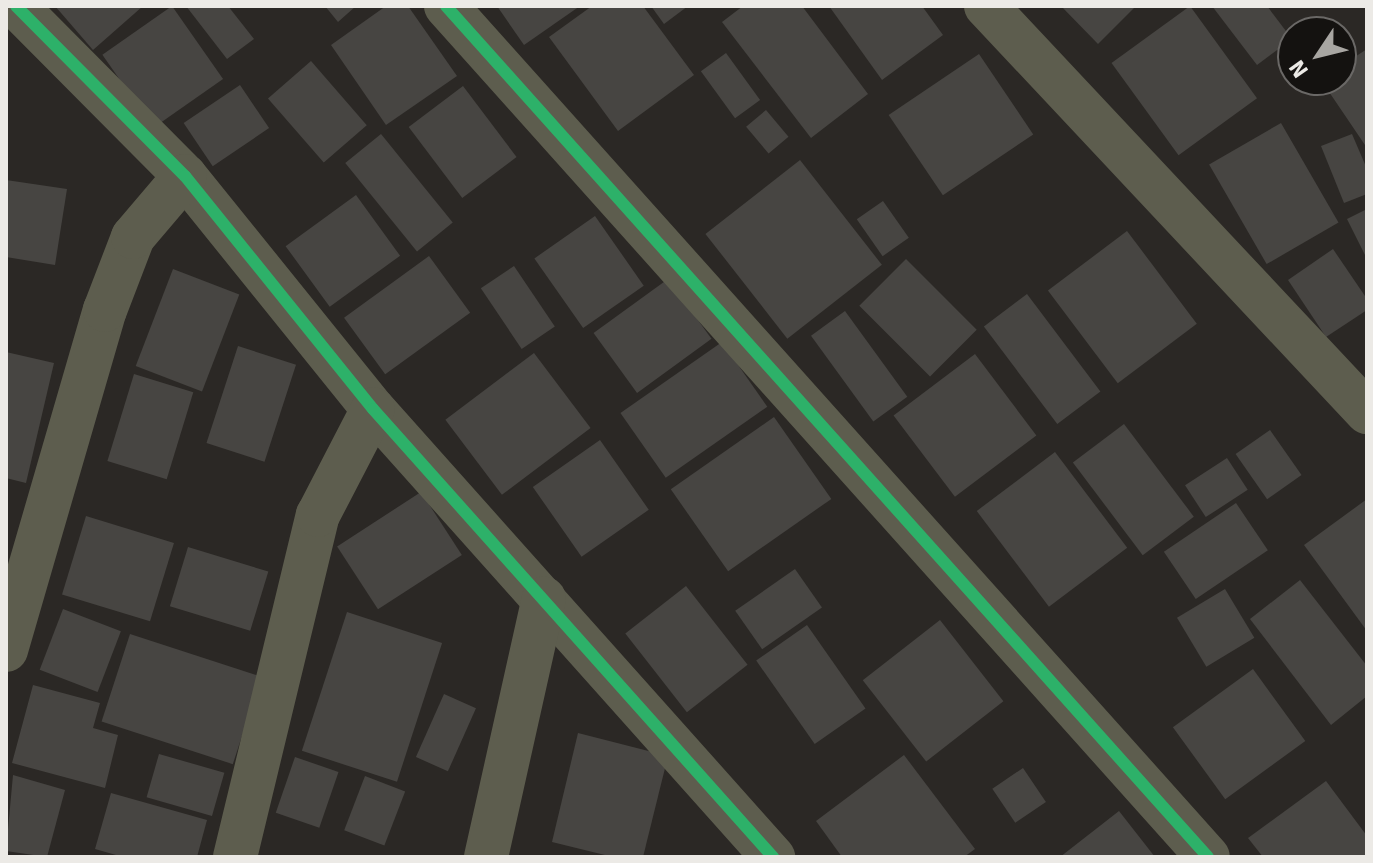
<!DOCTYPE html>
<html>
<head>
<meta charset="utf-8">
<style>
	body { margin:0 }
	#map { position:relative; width:1373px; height:863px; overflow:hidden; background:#2b2825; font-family:Signika,sans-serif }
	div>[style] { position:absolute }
	.building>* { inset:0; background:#474542; transform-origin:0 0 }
	.minor>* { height:44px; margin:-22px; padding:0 22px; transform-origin:22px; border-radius:22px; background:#5d5d4e }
	.cycleway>* { height:12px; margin:-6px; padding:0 6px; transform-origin:6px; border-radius:6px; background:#2db169 }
	span { translate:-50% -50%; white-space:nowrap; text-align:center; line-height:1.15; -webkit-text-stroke:7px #141210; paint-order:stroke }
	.frame { position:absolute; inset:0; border:8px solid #eceae6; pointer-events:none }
	.north { position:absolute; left:1277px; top:16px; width:80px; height:80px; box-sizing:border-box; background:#141210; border:2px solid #6a6866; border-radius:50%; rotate:235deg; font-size:22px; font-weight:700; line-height:32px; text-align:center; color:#eceae6 }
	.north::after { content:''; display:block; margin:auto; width:28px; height:36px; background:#a8a6a2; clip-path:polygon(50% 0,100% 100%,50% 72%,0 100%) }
</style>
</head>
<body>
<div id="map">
	<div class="building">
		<div style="clip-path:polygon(55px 6px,143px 6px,93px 50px)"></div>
		<div style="left:172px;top:6px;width:89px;height:85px;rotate:55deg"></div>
		<div style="clip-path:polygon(186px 6px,228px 6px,254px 39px,227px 59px)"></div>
		<div style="clip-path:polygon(325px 6px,356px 6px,338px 22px)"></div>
		<div style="clip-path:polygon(386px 6px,408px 6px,457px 76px,386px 125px,331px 45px)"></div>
		<div style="clip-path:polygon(497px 6px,580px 6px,524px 45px)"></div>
		<div style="clip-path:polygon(592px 6px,643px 6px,694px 75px,618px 131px,549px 37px)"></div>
		<div style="clip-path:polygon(651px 6px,688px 6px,664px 24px)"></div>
		<div style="clip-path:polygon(743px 6px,802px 6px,868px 94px,811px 138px,722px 22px)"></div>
		<div style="clip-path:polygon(829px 6px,922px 6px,943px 35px,882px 80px)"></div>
		<div style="clip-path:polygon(1061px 6px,1136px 6px,1098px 44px)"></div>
		<div style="left:1190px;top:6px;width:114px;height:97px;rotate:54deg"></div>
		<div style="clip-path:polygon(1212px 6px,1267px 6px,1292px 39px,1257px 65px)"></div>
		<div style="clip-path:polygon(1367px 49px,1367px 148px,1321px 80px,1341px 80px,1341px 66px)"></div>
		<div style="left:726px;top:53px;width:58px;height:31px;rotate:54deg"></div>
		<div style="left:979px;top:54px;width:97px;height:109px;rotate:56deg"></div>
		<div style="left:311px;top:61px;width:85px;height:57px;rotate:49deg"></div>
		<div style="left:240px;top:85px;width:52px;height:68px;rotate:56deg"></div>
		<div style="left:463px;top:86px;width:89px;height:68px;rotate:53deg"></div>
		<div style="left:766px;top:110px;width:35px;height:26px;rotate:50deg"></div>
		<div style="left:1281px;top:123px;width:115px;height:83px;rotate:60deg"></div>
		<div style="left:381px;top:134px;width:114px;height:46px;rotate:51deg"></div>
		<div style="clip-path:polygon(1352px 134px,1367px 169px,1367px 194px,1344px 203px,1321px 146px)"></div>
		<div style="left:800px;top:160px;width:133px;height:120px;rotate:52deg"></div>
		<div style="clip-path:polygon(6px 180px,67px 189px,55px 265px,6px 257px)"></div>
		<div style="left:356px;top:195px;width:75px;height:87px;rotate:54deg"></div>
		<div style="left:883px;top:201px;width:45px;height:32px;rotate:55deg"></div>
		<div style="clip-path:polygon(1367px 209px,1367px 259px,1347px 219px)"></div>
		<div style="left:595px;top:216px;width:85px;height:74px;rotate:55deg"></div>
		<div style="left:1127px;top:231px;width:116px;height:99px;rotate:53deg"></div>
		<div style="clip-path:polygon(1333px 249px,1367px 299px,1367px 310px,1326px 337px,1288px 280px)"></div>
		<div style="left:429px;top:256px;width:70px;height:105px;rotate:54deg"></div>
		<div style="left:906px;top:259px;width:100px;height:66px;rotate:45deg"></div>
		<div style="left:514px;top:266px;width:73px;height:40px;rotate:56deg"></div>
		<div style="left:173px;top:269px;width:71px;height:104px;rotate:21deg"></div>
		<div style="left:668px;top:279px;width:74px;height:92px;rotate:54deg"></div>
		<div style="left:1027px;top:294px;width:122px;height:54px;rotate:53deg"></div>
		<div style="left:845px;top:311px;width:106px;height:42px;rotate:54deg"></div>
		<div style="left:722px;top:342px;width:79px;height:124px;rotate:55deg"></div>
		<div style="left:238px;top:346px;width:61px;height:102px;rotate:18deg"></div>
		<div style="clip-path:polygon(6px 352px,54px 363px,26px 483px,6px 478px)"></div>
		<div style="left:534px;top:353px;width:94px;height:111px;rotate:53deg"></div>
		<div style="left:975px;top:354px;width:102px;height:102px;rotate:53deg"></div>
		<div style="left:134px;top:374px;width:62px;height:91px;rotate:17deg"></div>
		<div style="left:774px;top:417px;width:100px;height:126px;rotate:55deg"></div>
		<div style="left:1124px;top:424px;width:116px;height:64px;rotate:53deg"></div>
		<div style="left:1270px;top:430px;width:55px;height:42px;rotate:55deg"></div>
		<div style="left:600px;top:440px;width:85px;height:82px;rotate:55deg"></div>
		<div style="left:1055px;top:452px;width:120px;height:98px;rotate:53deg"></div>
		<div style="left:1227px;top:458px;width:38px;height:50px;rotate:57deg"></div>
		<div style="left:421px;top:492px;width:75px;height:100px;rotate:57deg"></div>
		<div style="clip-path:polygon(1367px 499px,1367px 631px,1304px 545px)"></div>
		<div style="left:1236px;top:503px;width:57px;height:87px;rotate:56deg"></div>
		<div style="left:86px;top:516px;width:92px;height:82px;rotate:17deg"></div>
		<div style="left:188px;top:547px;width:84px;height:62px;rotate:17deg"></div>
		<div style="left:795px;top:569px;width:47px;height:73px;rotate:55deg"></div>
		<div style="clip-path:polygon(1300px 580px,1367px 666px,1367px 696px,1331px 725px,1250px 619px)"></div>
		<div style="left:686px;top:586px;width:100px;height:77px;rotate:52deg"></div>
		<div style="left:1225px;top:589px;width:57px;height:56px;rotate:59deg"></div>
		<div style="left:63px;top:609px;width:62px;height:65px;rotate:21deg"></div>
		<div style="left:347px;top:612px;width:100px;height:146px;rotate:18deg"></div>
		<div style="left:940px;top:620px;width:103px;height:98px;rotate:52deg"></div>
		<div style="left:807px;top:625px;width:102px;height:62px;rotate:55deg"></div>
		<div style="left:130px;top:634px;width:138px;height:92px;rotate:18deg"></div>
		<div style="left:1253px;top:669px;width:89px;height:99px;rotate:54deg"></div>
		<div style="clip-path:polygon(33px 685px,100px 703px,93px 728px,118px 735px,105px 788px,12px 763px)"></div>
		<div style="left:444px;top:694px;width:35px;height:69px;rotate:24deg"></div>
		<div style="clip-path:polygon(578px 733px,668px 756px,643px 857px,613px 857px,552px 842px)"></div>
		<div style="left:159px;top:754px;width:68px;height:45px;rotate:16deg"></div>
		<div style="clip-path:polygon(904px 755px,975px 849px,964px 857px,842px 857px,816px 821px)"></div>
		<div style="left:295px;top:757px;width:46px;height:59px;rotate:19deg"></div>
		<div style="left:1023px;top:768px;width:41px;height:37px;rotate:56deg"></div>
		<div style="clip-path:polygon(13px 775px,65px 790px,47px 857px,6px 851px)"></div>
		<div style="left:365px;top:776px;width:43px;height:58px;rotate:21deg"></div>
		<div style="clip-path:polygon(1326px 781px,1367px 836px,1367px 857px,1263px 857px,1248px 838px)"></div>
		<div style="clip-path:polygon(111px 793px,207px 820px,197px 857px,123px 857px,95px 849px)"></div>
		<div style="clip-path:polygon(1119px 811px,1155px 857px,1060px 857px)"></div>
	</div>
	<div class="minor">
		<div style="left:16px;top:6px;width:240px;rotate:45.2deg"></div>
		<div style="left:185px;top:176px;width:299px;rotate:51.1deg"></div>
		<div style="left:373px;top:409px;width:601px;rotate:48.24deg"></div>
		<div style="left:446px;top:6px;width:1142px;rotate:48.16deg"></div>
		<div style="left:986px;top:6px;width:557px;rotate:46.82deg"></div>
		<div style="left:6px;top:650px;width:354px;rotate:-73.8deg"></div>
		<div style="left:105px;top:310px;width:78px;rotate:-69deg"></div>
		<div style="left:133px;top:237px;width:80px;rotate:-49.6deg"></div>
		<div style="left:235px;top:857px;width:352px;rotate:-76.4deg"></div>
		<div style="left:318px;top:515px;width:119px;rotate:-62.6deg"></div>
		<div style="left:486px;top:857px;width:265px;rotate:-77.4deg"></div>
	</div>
	<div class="cycleway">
		<div style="left:16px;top:6px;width:240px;rotate:45.2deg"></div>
		<div style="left:185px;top:176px;width:299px;rotate:51.1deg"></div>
		<div style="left:373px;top:409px;width:601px;rotate:48.24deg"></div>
		<div style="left:446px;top:6px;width:1142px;rotate:48.16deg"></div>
	</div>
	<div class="frame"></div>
	<div class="north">N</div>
</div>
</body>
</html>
